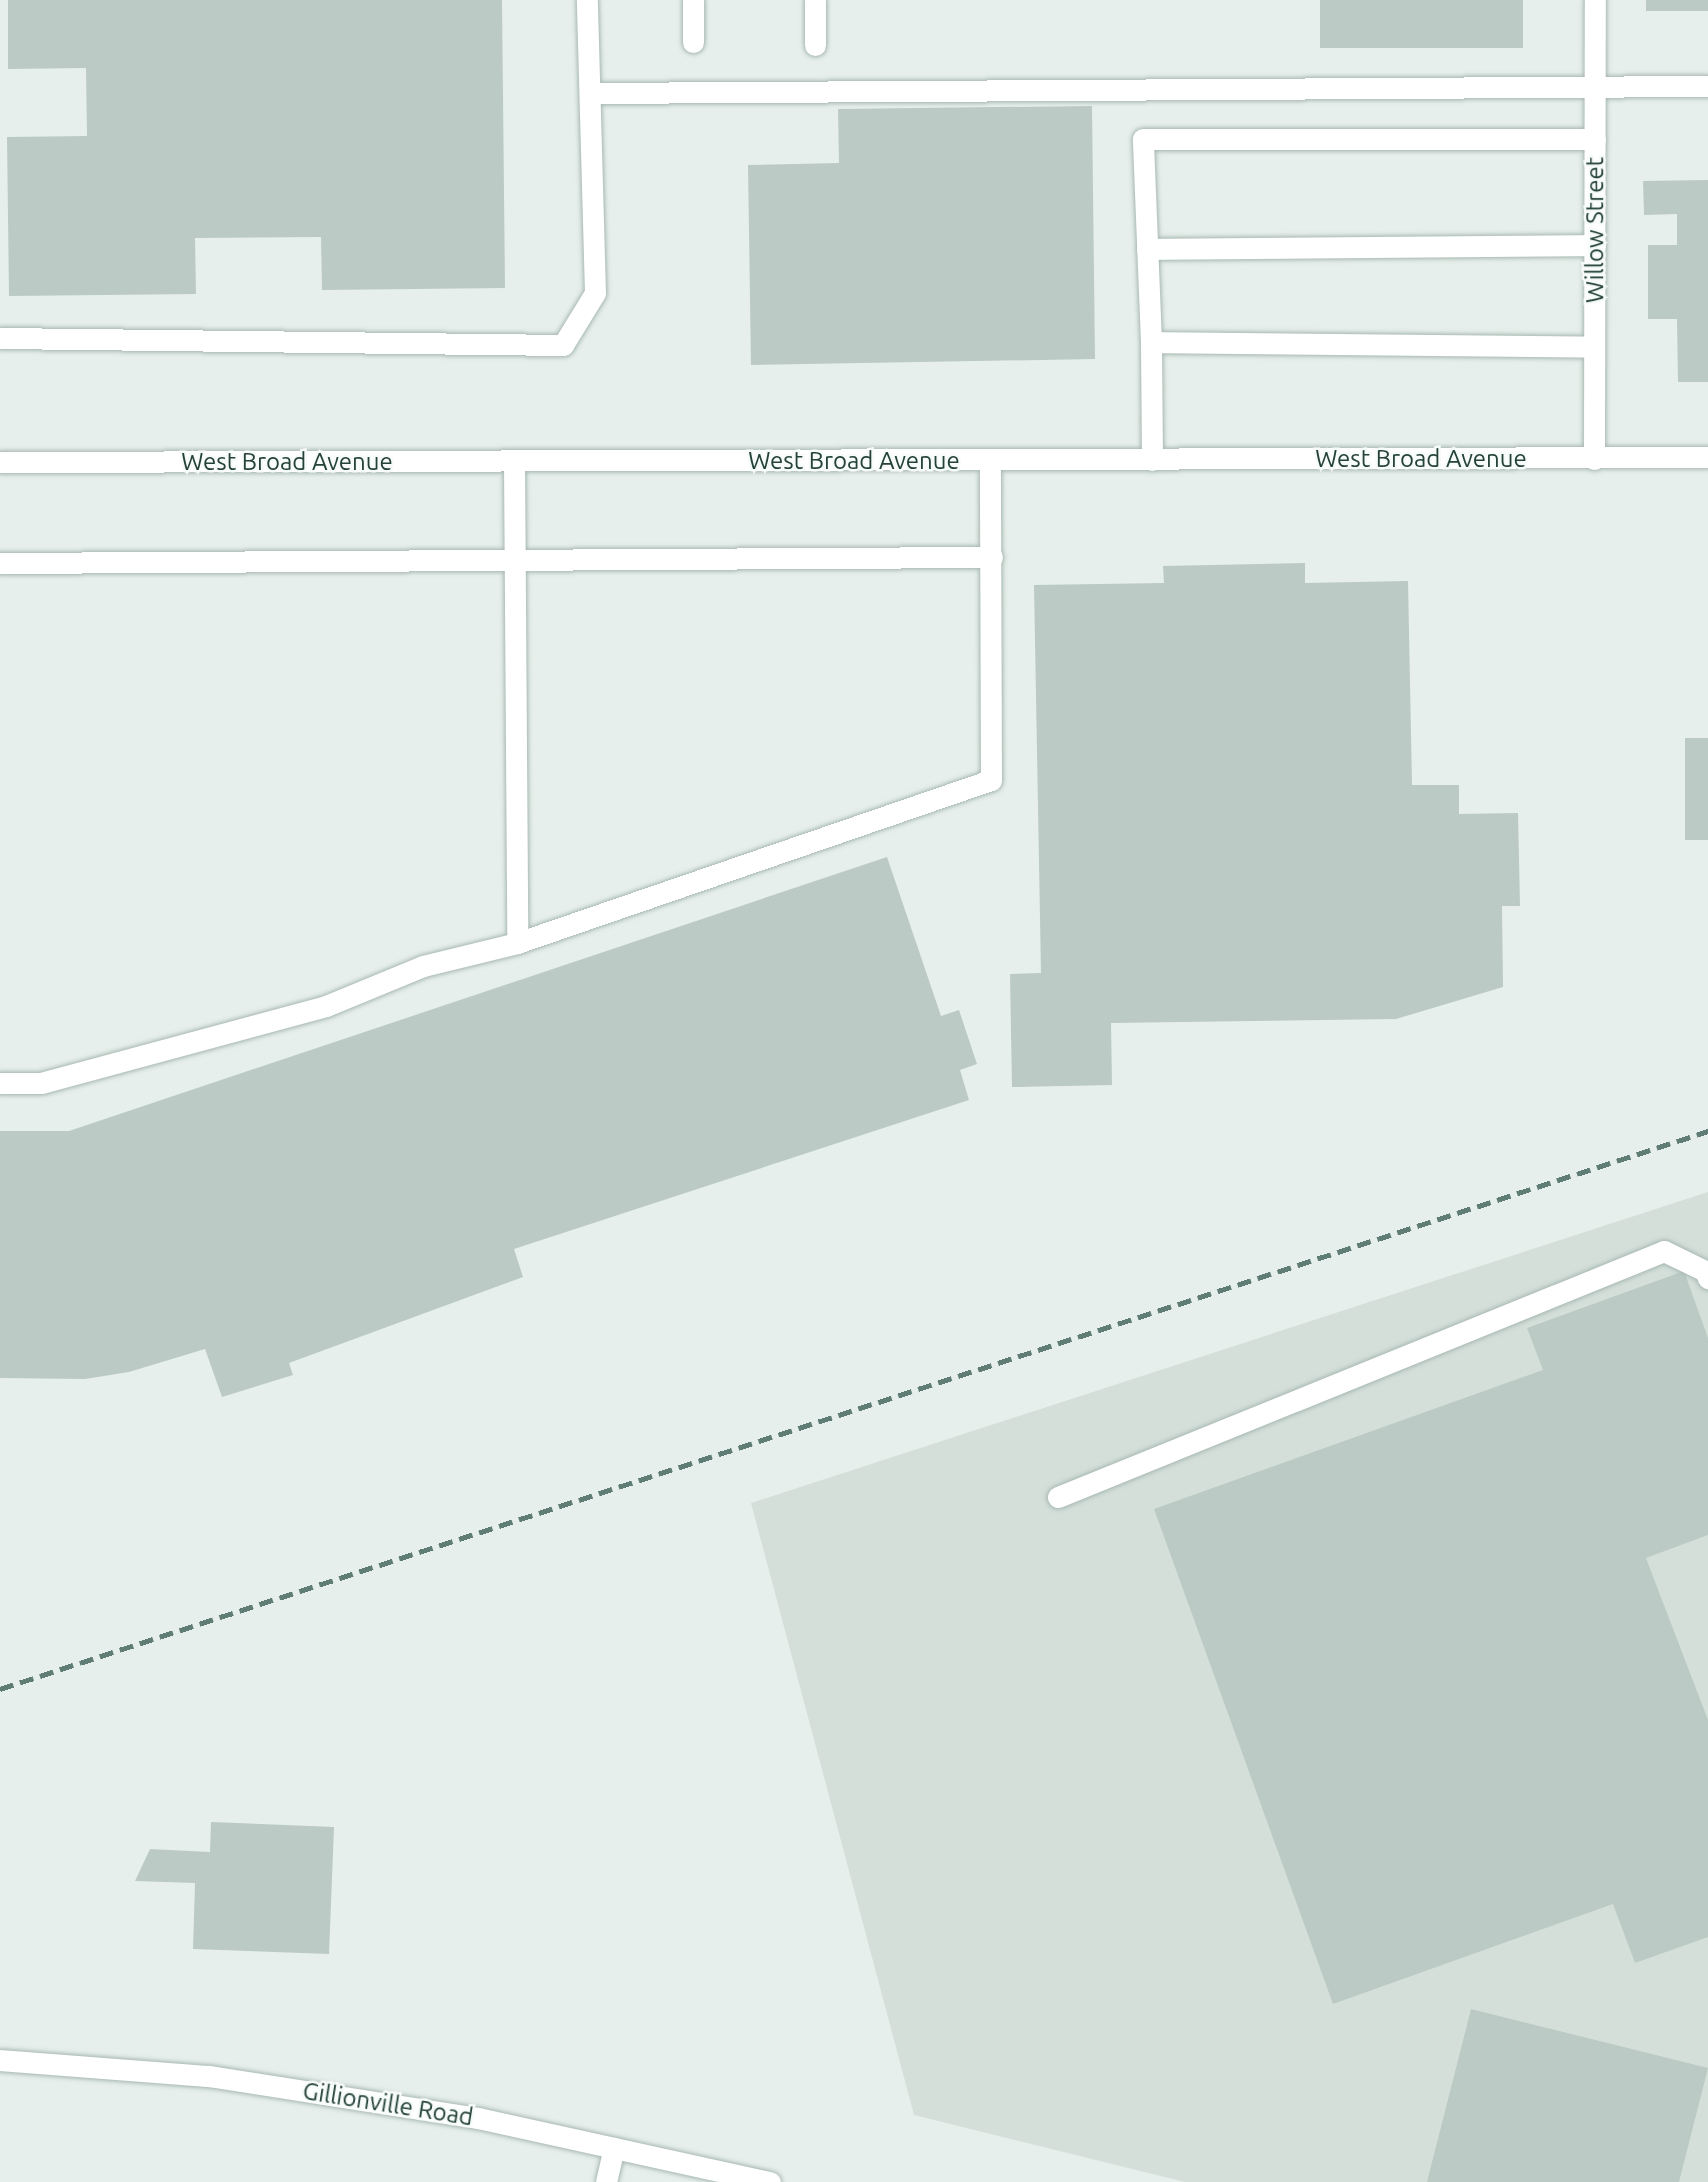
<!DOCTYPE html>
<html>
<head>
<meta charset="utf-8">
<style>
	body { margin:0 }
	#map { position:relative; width:1708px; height:2182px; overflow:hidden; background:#e6efeb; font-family:Ubuntu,sans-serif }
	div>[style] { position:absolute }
	.built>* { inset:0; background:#d4dfda }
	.building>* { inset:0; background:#bbcac4; transform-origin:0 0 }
	.roads { filter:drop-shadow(0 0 2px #a8b8b2) drop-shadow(0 0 2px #a8b8b2) }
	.service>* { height:21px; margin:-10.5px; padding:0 10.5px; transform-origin:10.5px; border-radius:10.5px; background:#fff }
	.minor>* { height:21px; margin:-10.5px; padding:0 10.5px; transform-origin:10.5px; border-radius:10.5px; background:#fff }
	.tertiary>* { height:21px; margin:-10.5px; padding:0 10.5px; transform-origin:10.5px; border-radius:10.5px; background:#fff }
	.secondary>* { height:21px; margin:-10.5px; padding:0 10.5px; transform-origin:10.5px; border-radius:10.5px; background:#fff }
	.rail>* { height:5px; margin-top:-2.5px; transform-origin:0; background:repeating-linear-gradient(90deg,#5f7d75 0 14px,transparent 0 21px) }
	span { translate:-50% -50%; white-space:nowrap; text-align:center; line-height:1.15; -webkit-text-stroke:5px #f7fbf9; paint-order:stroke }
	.street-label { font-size:24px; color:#24423a }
</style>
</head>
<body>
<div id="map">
	<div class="built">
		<div style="clip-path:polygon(1708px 1192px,1708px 2182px,1185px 2182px,914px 2115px,751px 1503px)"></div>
	</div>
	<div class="building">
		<div style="clip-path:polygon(8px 0,502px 0,505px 288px,322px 290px,321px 237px,195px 238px,196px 294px,9px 296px,7px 137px,87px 136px,86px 68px,8px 69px)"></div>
		<div style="left:1320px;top:0;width:203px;height:48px"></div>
		<div style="left:1646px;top:0;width:62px;height:11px"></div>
		<div style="clip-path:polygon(1092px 106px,1095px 359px,751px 365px,748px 165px,839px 163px,838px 109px)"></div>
		<div style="clip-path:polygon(1708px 180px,1708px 382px,1678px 382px,1677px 319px,1648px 319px,1648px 245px,1677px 245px,1677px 214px,1644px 215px,1643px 181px)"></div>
		<div style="clip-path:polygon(1305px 563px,1305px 583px,1408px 581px,1412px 785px,1459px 785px,1459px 814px,1518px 813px,1520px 906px,1502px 906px,1503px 987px,1396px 1019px,1111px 1023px,1112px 1085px,1012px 1087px,1010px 974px,1041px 973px,1034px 585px,1164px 583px,1163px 566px)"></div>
		<div style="left:1685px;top:738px;width:23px;height:102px"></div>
		<div style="clip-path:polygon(887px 857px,941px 1016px,959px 1010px,977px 1064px,960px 1070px,969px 1100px,514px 1249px,523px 1277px,289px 1363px,293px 1375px,222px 1397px,205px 1349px,129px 1372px,85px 1379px,0 1378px,0 1131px,69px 1131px)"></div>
		<div style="clip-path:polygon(1684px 1271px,1708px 1338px,1708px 1535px,1646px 1558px,1708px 1720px,1708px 1937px,1635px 1963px,1613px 1904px,1333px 2004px,1154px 1509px,1543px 1370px,1527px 1328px)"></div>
		<div style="clip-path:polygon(211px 1822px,334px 1827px,329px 1954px,193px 1949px,195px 1883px,135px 1881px,150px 1849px,210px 1852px)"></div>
		<div style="clip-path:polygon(1471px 2009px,1708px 2068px,1679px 2182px,1427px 2182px)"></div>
	</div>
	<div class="roads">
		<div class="service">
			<div style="left:693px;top:0;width:42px;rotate:90deg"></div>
			<div style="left:815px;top:0;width:45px;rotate:90deg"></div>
			<div style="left:590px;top:93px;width:1118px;rotate:-0.36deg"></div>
			<div style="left:1147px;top:249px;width:448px;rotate:-0.5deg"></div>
			<div style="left:0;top:338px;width:563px;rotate:0.71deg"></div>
			<div style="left:563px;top:345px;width:61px;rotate:-58.4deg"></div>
			<div style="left:595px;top:293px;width:293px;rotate:-91.6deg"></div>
			<div style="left:1151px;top:342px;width:203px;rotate:-92.3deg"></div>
			<div style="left:1143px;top:139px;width:452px"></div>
			<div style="left:1152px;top:460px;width:118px;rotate:-90.5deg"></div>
			<div style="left:1151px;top:342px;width:443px;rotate:0.6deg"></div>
			<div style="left:514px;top:461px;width:482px;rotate:89.6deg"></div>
			<div style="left:0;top:563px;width:992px;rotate:-0.35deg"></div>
			<div style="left:0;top:1083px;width:41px"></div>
			<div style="left:41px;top:1083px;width:295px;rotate:-15.1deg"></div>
			<div style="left:326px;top:1006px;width:105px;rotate:-22.4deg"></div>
			<div style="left:423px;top:966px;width:97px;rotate:-13.7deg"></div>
			<div style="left:517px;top:943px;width:501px;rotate:-18.98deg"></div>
			<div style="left:991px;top:780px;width:320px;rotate:-90.2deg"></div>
			<div style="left:1058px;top:1497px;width:654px;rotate:-22.09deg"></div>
			<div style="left:1664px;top:1251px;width:46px;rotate:26deg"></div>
			<div style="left:1705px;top:1271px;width:8px;rotate:67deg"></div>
			<div style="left:606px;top:2182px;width:35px;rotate:-77deg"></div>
		</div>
		<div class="minor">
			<div style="left:1594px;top:459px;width:459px;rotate:-89.9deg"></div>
		</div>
		<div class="tertiary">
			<div style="left:0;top:462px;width:1708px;rotate:-0.17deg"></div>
		</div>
		<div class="secondary">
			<div style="left:0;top:2060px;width:210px;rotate:4.4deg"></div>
			<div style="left:209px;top:2076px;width:272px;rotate:8.9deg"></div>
			<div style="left:478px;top:2118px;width:299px;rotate:12.4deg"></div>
		</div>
	</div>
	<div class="rail">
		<div style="left:0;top:1689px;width:1797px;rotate:-18.09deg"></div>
	</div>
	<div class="street-label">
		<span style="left:1595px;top:230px;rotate:-90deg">Willow Street</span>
		<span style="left:1421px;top:459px">West Broad Avenue</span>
		<span style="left:854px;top:461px">West Broad Avenue</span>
		<span style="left:287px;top:462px">West Broad Avenue</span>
		<span style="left:388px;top:2104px;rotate:9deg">Gillionville Road</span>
	</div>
</div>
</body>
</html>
